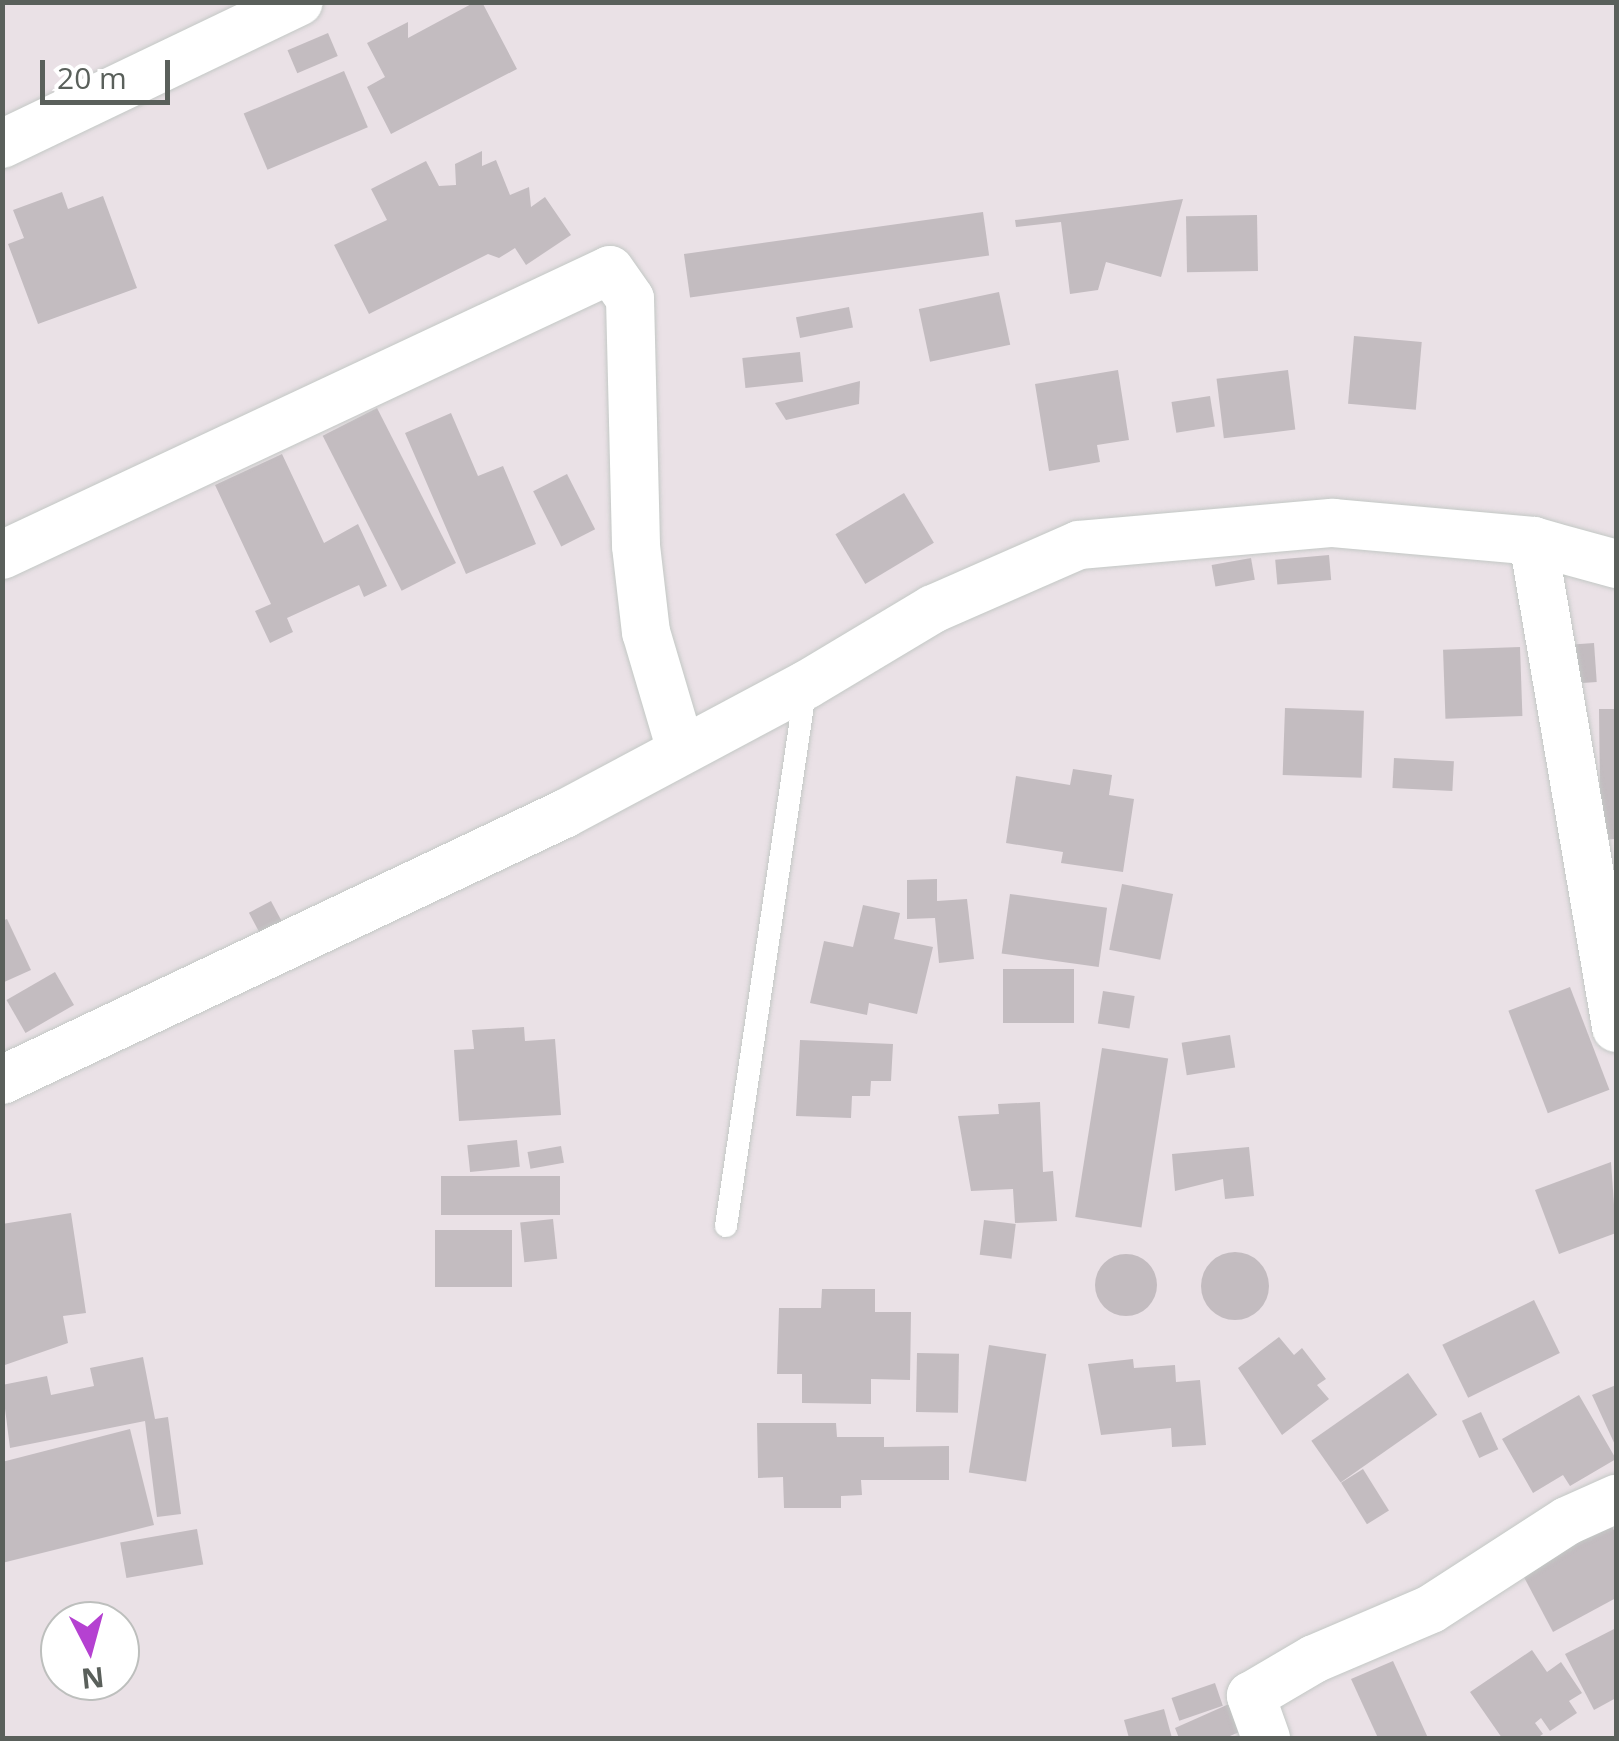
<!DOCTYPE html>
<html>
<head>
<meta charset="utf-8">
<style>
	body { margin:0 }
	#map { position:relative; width:1619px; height:1741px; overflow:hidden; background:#eae1e6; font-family:"Open Sans",sans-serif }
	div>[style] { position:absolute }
	.building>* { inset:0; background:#c3bcc0; transform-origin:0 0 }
	.round { border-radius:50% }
	.roads { filter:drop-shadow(0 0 2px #c3c8c5) drop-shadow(0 0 2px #c3c8c5) }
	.lane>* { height:22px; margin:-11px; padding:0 11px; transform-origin:11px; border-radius:11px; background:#fff }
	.street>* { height:48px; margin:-24px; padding:0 24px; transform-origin:24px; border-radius:24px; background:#fff }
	span { translate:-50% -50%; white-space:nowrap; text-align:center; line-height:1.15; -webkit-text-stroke:9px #fff; paint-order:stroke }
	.frame { position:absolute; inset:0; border:5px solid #5a605b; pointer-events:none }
	.north { position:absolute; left:40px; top:1601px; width:100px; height:100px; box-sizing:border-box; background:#fff; border:2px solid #bdbfbd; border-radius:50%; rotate:174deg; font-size:28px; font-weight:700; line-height:40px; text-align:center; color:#5a605b }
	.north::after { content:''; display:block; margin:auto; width:35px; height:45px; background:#b541d1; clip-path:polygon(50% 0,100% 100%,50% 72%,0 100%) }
	.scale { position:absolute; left:40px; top:60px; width:130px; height:45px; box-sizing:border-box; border:5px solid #5a605b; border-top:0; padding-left:12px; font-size:30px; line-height:35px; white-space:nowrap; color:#5a605b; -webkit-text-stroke:8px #fff; paint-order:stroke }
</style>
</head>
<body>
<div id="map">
	<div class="building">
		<div style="clip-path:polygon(475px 2px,482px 2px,517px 69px,391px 134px,367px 87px,385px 77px,367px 43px,408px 22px,408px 38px)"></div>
		<div style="left:328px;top:33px;width:25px;height:44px;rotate:67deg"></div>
		<div style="left:344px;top:71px;width:61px;height:109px;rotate:67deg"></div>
		<div style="clip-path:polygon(482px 151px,482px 166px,496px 160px,510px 195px,529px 187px,531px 207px,545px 197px,571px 235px,526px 265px,515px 248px,499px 258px,488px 254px,369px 314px,334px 245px,387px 220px,371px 189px,426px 161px,439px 186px,456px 185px,455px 164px)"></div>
		<div style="clip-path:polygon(62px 192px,68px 209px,103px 196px,137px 288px,38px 324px,8px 244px,24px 238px,13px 210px)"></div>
		<div style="clip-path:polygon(1183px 199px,1161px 277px,1106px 262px,1098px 290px,1070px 294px,1061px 222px,1016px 227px,1015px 220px)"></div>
		<div style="left:983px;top:212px;width:44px;height:302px;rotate:82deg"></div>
		<div style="left:1257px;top:215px;width:56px;height:71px;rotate:89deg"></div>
		<div style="left:999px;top:292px;width:54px;height:82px;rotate:78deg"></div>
		<div style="left:849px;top:307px;width:21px;height:54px;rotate:79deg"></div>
		<div style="left:1354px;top:336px;width:68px;height:68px;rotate:5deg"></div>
		<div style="left:800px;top:352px;width:30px;height:58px;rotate:84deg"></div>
		<div style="clip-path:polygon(1118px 370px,1129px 440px,1097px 445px,1100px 462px,1049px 471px,1035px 384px)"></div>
		<div style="left:1288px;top:370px;width:60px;height:72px;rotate:83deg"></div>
		<div style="clip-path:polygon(860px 381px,859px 404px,786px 420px,775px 403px)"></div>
		<div style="left:1210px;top:396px;width:31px;height:39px;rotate:81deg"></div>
		<div style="left:377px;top:408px;width:174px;height:61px;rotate:63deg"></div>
		<div style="clip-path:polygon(451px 413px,478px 476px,503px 466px,536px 544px,466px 574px,405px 433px)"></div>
		<div style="clip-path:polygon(282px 454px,324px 543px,358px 524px,387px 586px,364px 597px,359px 585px,287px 618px,293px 632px,270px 643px,255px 611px,271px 604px,215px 485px)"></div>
		<div style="left:567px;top:474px;width:62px;height:38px;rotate:63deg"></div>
		<div style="left:904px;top:493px;width:58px;height:80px;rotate:59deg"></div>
		<div style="left:1329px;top:555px;width:25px;height:54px;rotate:85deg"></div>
		<div style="left:1251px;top:558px;width:22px;height:40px;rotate:80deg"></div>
		<div style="left:1594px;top:643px;width:39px;height:25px;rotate:86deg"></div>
		<div style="left:1520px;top:647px;width:69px;height:77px;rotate:88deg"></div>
		<div style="left:1285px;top:708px;width:79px;height:67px;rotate:2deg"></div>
		<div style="clip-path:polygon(1599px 709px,1616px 709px,1616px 839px,1592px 840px,1600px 793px)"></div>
		<div style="left:1394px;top:758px;width:60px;height:30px;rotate:3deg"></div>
		<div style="clip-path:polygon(1073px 769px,1112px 775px,1109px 795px,1134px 799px,1123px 872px,1061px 863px,1063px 852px,1006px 843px,1016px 776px,1070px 785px)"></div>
		<div style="clip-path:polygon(937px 879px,937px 901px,967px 899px,974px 959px,939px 963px,935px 918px,907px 919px,907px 880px)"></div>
		<div style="left:1122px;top:884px;width:52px;height:67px;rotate:11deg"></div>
		<div style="left:1010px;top:894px;width:98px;height:60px;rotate:8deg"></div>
		<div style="left:271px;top:901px;width:26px;height:25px;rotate:62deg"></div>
		<div style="clip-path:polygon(863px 905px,900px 913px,894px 939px,933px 947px,917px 1014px,869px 1003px,867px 1015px,810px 1003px,824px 941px,853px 947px)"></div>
		<div style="clip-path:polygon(7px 919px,31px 970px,2px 983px,2px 921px)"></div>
		<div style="left:1003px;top:969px;width:71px;height:54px"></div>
		<div style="left:55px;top:972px;width:38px;height:56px;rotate:60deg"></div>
		<div style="left:1570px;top:987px;width:110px;height:66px;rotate:69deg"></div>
		<div style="left:1103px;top:991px;width:32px;height:33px;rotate:9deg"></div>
		<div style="clip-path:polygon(524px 1027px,525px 1041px,555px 1039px,561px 1115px,459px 1121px,454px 1050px,474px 1049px,472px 1030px)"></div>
		<div style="left:1230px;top:1035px;width:33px;height:49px;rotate:81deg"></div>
		<div style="clip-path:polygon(800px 1040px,893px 1044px,891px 1081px,871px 1081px,870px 1096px,852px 1096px,851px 1118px,796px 1116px)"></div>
		<div style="left:1102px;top:1048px;width:67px;height:171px;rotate:9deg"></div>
		<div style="clip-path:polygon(1040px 1102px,1043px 1172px,1053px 1171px,1057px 1221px,1015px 1223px,1013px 1189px,971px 1191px,958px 1116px,999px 1114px,998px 1104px)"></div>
		<div style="left:517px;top:1140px;width:27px;height:50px;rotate:84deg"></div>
		<div style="left:561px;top:1146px;width:17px;height:34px;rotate:80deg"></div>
		<div style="clip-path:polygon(1249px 1147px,1254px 1196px,1225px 1199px,1223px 1179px,1175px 1191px,1172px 1154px)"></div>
		<div style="clip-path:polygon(1611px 1162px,1616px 1233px,1559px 1254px,1535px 1190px)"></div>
		<div style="left:441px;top:1176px;width:119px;height:39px"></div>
		<div style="clip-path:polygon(71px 1213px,86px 1313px,63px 1316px,68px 1343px,2px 1366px,2px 1224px)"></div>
		<div style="left:553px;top:1219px;width:40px;height:33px;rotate:84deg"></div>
		<div style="left:984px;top:1220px;width:32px;height:35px;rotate:7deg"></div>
		<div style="left:435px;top:1230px;width:77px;height:57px"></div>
		<div class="round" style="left:1201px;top:1252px;width:68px;height:68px"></div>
		<div class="round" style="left:1095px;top:1254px;width:62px;height:62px"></div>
		<div style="clip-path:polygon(822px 1289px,875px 1289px,875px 1312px,911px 1312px,910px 1380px,871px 1379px,871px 1404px,802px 1403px,802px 1374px,777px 1374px,779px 1308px,821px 1308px)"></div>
		<div style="left:1534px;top:1300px;width:59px;height:102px;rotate:64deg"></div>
		<div style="clip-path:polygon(1279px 1337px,1294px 1355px,1302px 1348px,1326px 1379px,1317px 1385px,1329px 1399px,1282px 1435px,1238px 1368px)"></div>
		<div style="left:989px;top:1345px;width:58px;height:129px;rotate:9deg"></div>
		<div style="left:917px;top:1353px;width:42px;height:59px;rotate:1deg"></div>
		<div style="clip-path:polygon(143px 1357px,155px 1419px,168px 1417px,181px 1514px,157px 1517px,145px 1421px,10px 1448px,2px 1385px,47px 1376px,51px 1395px,94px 1386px,90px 1368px)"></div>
		<div style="clip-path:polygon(1133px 1359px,1134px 1368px,1175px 1365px,1176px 1382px,1200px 1380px,1206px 1445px,1172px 1447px,1171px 1428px,1101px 1435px,1088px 1364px)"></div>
		<div style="left:1408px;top:1373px;width:51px;height:118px;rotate:55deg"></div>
		<div style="clip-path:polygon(1616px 1385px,1616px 1447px,1592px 1395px)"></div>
		<div style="clip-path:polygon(1579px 1395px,1616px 1459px,1570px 1486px,1563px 1475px,1533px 1493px,1502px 1439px)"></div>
		<div style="left:1481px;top:1412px;width:41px;height:21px;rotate:65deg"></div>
		<div style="clip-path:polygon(757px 1423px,836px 1423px,837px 1437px,884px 1437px,884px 1447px,949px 1446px,949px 1480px,861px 1480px,862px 1495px,841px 1496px,841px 1508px,784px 1508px,783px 1477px,758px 1478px)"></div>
		<div style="clip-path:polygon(130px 1429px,154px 1525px,2px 1563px,2px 1462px)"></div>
		<div style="left:1363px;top:1469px;width:49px;height:26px;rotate:58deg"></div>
		<div style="clip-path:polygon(1608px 1519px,1616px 1534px,1616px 1598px,1553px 1632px,1518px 1566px)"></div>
		<div style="left:197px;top:1529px;width:36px;height:78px;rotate:80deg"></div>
		<div style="clip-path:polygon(1616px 1628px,1616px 1698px,1594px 1710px,1565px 1654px)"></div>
		<div style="clip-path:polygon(1532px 1650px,1547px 1672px,1561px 1662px,1582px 1693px,1569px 1701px,1577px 1713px,1550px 1731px,1541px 1718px,1535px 1723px,1543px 1734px,1537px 1738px,1502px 1738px,1470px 1692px)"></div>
		<div style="clip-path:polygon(1393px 1661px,1428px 1738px,1378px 1738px,1351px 1679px)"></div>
		<div style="left:1215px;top:1683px;width:24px;height:46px;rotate:71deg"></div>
		<div style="clip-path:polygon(1229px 1704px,1242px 1731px,1225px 1738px,1179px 1738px,1175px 1728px)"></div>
		<div style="clip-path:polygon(1164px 1709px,1172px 1738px,1129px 1738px,1124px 1720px)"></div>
	</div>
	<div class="roads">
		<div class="lane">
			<div style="left:726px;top:1226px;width:547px;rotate:-81.59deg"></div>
		</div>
		<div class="street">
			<div style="left:2px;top:144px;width:329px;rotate:-25.6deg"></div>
			<div style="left:1533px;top:541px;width:494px;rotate:80.3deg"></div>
			<div style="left:2px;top:555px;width:671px;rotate:-25.11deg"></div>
			<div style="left:610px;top:270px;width:35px;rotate:55deg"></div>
			<div style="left:630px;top:299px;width:247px;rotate:88.6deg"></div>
			<div style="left:636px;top:546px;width:87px;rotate:83.4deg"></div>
			<div style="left:646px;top:632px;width:123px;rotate:73.5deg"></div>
			<div style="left:2px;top:1080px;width:622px;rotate:-25.33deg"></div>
			<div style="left:564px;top:814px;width:274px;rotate:-28.1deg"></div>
			<div style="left:806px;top:685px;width:148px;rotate:-30.9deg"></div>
			<div style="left:933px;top:609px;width:159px;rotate:-23.7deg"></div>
			<div style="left:1079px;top:545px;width:255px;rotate:-5deg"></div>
			<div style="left:1333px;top:523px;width:201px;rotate:5.1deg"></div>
			<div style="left:1533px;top:541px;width:86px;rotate:15.5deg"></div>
			<div style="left:1266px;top:1738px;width:45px;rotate:-109.7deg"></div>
			<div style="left:1251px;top:1696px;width:73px;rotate:-30.4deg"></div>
			<div style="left:1314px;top:1659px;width:127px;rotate:-23.1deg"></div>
			<div style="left:1431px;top:1609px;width:162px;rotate:-32.9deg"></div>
			<div style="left:1567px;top:1521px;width:54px;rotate:-24.2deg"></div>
		</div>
	</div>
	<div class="frame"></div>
	<div class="north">N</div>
	<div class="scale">20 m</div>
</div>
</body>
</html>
